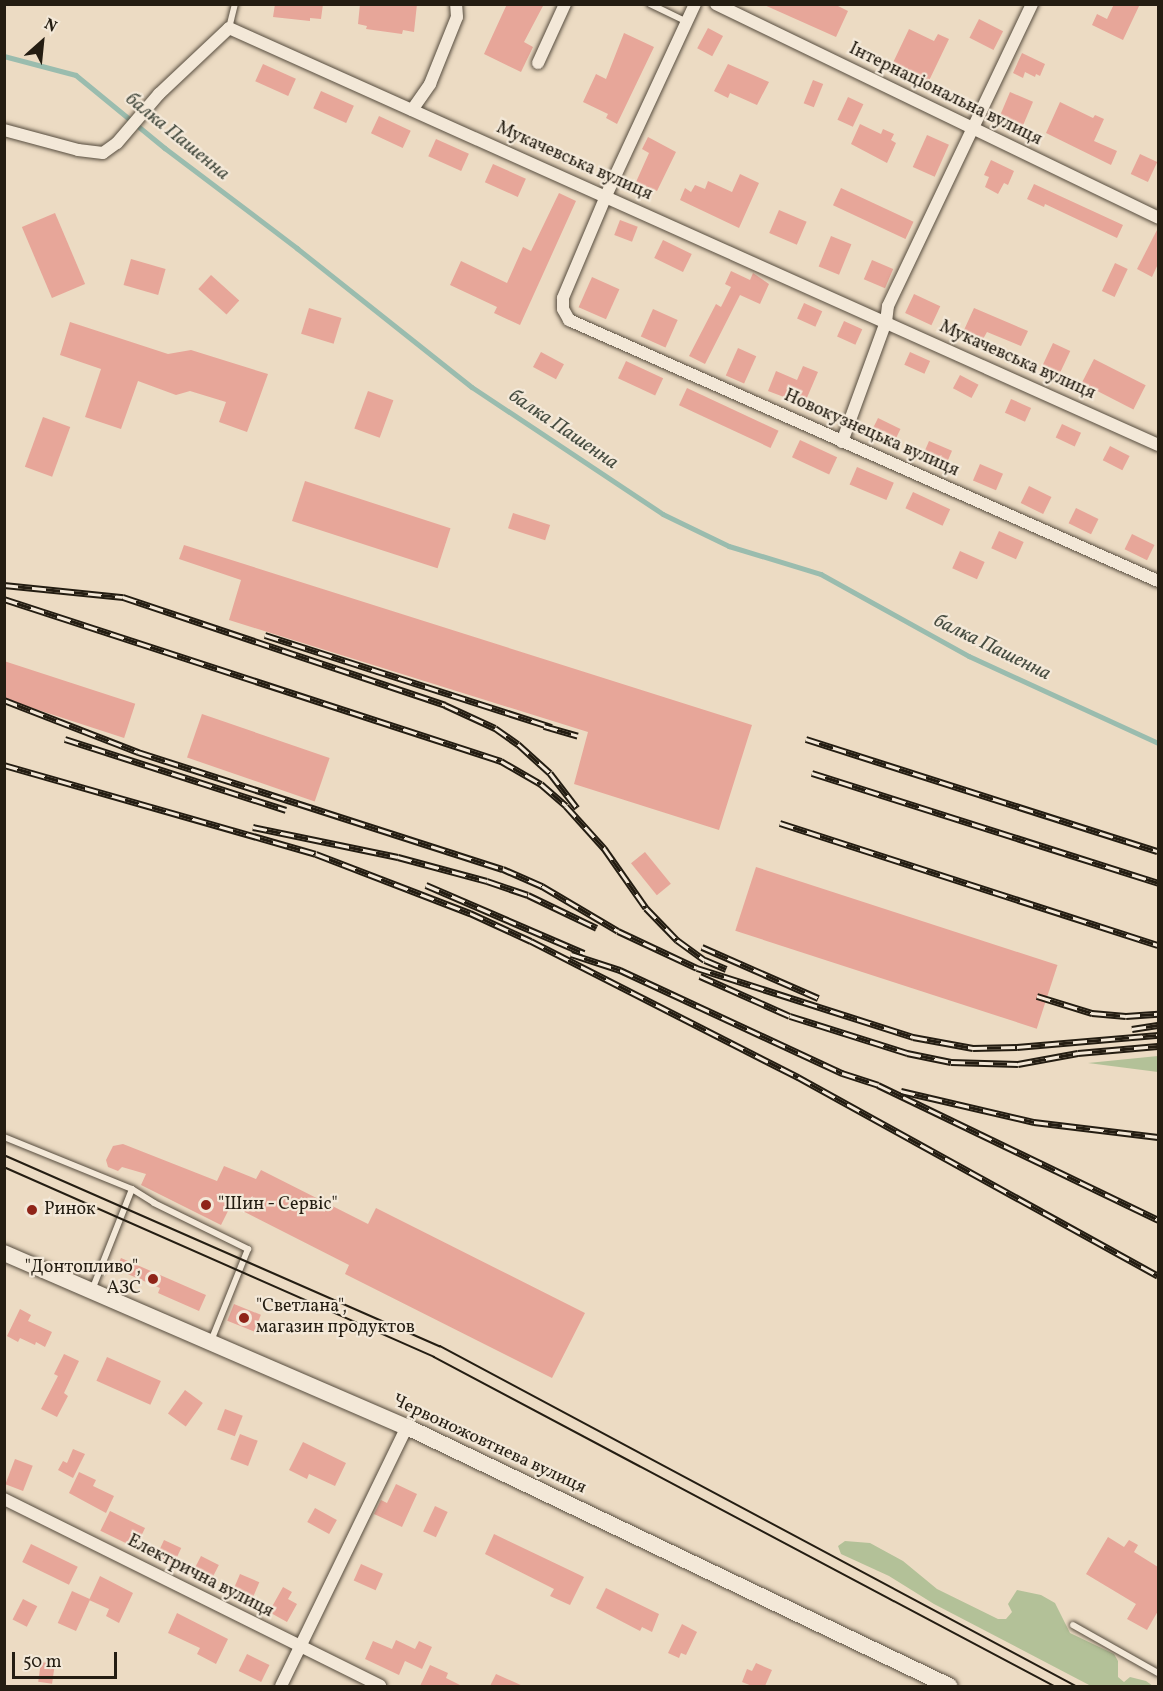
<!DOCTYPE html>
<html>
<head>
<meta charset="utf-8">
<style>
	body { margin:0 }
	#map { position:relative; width:1163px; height:1691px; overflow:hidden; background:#ecdbc3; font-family:Vollkorn,serif }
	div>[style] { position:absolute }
	.green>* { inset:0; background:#b3c198 }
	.stream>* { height:4.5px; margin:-2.25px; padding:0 2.25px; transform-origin:2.25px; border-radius:2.25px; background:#9abcae }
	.building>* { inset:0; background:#e7a699; transform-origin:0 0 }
	.roads { filter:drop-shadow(0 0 2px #564c3e) drop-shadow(0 0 2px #564c3e) }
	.lane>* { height:6px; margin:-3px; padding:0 3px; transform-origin:3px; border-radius:3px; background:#f3e8d8 }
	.street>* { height:12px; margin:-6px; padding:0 6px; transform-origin:6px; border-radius:6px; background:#f3e8d8 }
	.secondary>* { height:16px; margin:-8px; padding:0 8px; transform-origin:8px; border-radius:8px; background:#f3e8d8 }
	.tram>* { height:1.5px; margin:-0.75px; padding:0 0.75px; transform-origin:0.75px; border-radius:0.75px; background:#241d12 }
	.rail>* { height:7px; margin-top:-3.5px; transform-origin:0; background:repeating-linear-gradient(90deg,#f3e8d8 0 14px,#241d12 0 28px); box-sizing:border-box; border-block:2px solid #241d12 }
	.dots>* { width:16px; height:16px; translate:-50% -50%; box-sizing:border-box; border:3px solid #f3e8d8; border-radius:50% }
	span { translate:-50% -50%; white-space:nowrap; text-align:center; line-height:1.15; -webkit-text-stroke:4.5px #f3e8d8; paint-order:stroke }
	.street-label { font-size:18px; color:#241d12 }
	.poi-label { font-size:18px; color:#241d12 }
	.left { translate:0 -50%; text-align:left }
	.right { translate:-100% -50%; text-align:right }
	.water-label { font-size:20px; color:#474d41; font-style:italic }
	.frame { position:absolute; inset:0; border:6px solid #241d12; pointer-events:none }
	.north { position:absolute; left:12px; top:12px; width:60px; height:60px; -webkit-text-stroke:4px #f3e8d8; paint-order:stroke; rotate:27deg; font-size:16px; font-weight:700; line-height:24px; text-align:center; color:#241d12 }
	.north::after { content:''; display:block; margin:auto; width:21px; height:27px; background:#241d12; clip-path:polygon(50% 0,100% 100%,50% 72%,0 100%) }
	.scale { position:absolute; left:12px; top:1652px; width:105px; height:27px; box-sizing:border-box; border:3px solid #241d12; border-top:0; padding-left:8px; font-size:18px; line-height:21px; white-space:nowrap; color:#241d12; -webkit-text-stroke:4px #f3e8d8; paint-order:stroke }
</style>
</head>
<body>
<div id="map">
	<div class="green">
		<div style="clip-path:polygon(1158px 1056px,1158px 1072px,1088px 1063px)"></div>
		<div style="clip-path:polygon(845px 1541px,870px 1543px,903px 1561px,937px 1589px,998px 1619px,1006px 1619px,1012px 1612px,1008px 1604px,1017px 1590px,1041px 1595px,1055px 1603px,1070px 1633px,1114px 1654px,1118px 1661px,1118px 1677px,1124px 1682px,1130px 1677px,1146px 1681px,1153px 1686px,1091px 1686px,934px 1604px,889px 1576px,841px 1554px,838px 1546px)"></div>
	</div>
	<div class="stream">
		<div style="left:4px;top:56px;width:74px;rotate:14.8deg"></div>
		<div style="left:76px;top:75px;width:115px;rotate:39.4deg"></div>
		<div style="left:165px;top:148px;width:166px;rotate:37.1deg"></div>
		<div style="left:297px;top:248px;width:223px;rotate:38.5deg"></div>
		<div style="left:472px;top:387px;width:229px;rotate:33.6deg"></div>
		<div style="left:663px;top:514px;width:73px;rotate:25.9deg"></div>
		<div style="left:729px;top:546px;width:96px;rotate:16.9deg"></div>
		<div style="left:821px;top:574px;width:169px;rotate:29deg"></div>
		<div style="left:969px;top:656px;width:208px;rotate:24.7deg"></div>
	</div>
	<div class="building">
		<div style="clip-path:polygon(275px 4px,323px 4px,321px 19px,310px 18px,310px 21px,273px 17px)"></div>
		<div style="clip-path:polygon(360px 4px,417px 4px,414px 32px,403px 30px,402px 34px,366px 29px,367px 26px,358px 24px)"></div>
		<div style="clip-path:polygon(507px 4px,544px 4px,524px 42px,533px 47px,521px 72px,484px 54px)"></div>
		<div style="clip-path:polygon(762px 4px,834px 4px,848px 11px,836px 37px)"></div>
		<div style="clip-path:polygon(1114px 4px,1140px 4px,1123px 40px,1092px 25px,1097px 14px,1107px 19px)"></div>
		<div style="left:979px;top:19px;width:27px;height:21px;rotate:27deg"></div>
		<div style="left:708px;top:28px;width:17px;height:23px;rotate:28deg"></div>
		<div style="clip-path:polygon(909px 29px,934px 41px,938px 34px,949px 39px,925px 89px,890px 69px)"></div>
		<div style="clip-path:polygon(624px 33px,654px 47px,617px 124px,606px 118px,608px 114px,583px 102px,596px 74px,606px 79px)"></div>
		<div style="clip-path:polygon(1022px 53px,1045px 64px,1040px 76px,1036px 74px,1035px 77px,1025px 72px,1023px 78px,1013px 73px)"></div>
		<div style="left:263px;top:64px;width:36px;height:19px;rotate:24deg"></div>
		<div style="clip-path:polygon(728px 64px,769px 82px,757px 105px,730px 93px,728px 98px,714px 91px)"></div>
		<div style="left:813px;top:80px;width:11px;height:25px;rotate:22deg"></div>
		<div style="left:321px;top:91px;width:36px;height:19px;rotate:24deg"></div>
		<div style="left:1010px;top:92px;width:25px;height:26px;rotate:23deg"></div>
		<div style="left:848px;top:97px;width:17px;height:25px;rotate:25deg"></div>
		<div style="clip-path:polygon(1060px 102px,1093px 118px,1095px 115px,1104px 119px,1094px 141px,1117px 151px,1111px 165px,1046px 133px)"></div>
		<div style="left:379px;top:116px;width:35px;height:19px;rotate:25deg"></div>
		<div style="clip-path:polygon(860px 124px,881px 134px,883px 129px,894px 134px,891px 140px,896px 143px,887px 163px,851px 144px)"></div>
		<div style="left:927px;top:135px;width:24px;height:35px;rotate:24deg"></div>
		<div style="clip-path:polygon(648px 137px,676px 152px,657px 191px,636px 182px,649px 153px,642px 149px)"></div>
		<div style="left:436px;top:139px;width:36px;height:19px;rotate:24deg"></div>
		<div style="left:1140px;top:154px;width:19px;height:22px;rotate:25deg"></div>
		<div style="clip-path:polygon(991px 160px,1014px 171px,1008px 185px,1004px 183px,998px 194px,985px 187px,989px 177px,984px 175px)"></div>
		<div style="left:493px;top:164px;width:36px;height:20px;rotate:24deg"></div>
		<div style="clip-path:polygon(740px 174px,759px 183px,739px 228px,680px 200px,685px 188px,691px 192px,695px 185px,705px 189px,708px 181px,732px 192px)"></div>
		<div style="clip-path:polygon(1034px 184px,1123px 225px,1117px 238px,1045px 204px,1044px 207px,1027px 199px)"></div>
		<div style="left:841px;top:188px;width:80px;height:19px;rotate:25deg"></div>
		<div style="clip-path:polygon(559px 193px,576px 201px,520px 325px,494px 313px,497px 307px,450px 285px,461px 261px,507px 283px,523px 247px,531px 251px)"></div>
		<div style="left:779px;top:210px;width:30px;height:25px;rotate:23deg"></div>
		<div style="left:55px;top:213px;width:77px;height:36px;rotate:67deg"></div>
		<div style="left:620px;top:220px;width:19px;height:16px;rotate:21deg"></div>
		<div style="clip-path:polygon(1158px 228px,1158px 264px,1152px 277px,1137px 269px)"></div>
		<div style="left:831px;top:236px;width:22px;height:33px;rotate:22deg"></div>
		<div style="left:663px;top:240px;width:32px;height:20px;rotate:26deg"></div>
		<div style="left:131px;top:259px;width:36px;height:27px;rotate:16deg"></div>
		<div style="left:872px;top:260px;width:23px;height:21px;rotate:23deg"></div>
		<div style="left:1115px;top:263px;width:14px;height:31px;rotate:25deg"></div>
		<div style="clip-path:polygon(731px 271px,750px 280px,753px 273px,769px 284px,760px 304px,740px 295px,705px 364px,689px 356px,716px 304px,721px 307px,731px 287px,725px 284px)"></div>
		<div style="left:211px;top:275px;width:38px;height:19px;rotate:42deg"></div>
		<div style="left:592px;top:277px;width:30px;height:33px;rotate:24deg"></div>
		<div style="left:914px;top:294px;width:29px;height:21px;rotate:25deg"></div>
		<div style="left:804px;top:303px;width:20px;height:17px;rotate:24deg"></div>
		<div style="left:309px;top:308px;width:34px;height:27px;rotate:17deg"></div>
		<div style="clip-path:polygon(974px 308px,1028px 331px,1021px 346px,987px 332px,983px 339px,964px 330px)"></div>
		<div style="left:653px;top:309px;width:27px;height:30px;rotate:24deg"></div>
		<div style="left:844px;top:321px;width:20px;height:17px;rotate:24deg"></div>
		<div style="clip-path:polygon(70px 322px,168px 354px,191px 350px,268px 374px,247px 432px,219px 422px,226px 402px,190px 391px,176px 395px,138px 381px,121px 429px,85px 417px,101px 369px,60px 355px)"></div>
		<div style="left:1053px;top:343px;width:19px;height:26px;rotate:25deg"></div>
		<div style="left:738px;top:348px;width:20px;height:30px;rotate:24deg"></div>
		<div style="left:541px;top:352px;width:26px;height:17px;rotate:28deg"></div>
		<div style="left:910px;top:352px;width:22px;height:14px;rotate:24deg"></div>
		<div style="left:1094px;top:359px;width:58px;height:27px;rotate:27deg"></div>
		<div style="left:626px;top:361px;width:41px;height:19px;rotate:25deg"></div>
		<div style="clip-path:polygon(803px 366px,818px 372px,806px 400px,787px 392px,784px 397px,768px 391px,776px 371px,797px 380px)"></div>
		<div style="left:960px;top:375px;width:21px;height:15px;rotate:28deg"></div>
		<div style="left:687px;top:388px;width:101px;height:19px;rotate:25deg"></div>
		<div style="left:368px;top:391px;width:27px;height:40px;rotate:20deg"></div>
		<div style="left:1011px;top:399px;width:22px;height:15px;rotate:24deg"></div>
		<div style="left:43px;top:417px;width:29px;height:53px;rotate:20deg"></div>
		<div style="left:878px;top:418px;width:25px;height:17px;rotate:26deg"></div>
		<div style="left:1062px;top:424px;width:21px;height:15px;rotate:25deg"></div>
		<div style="left:800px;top:440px;width:41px;height:19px;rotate:25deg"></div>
		<div style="left:929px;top:441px;width:25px;height:18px;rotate:23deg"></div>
		<div style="left:1110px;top:446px;width:22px;height:16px;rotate:27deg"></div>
		<div style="left:980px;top:464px;width:25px;height:18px;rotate:23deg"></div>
		<div style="left:857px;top:467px;width:40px;height:19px;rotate:23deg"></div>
		<div style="left:305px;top:481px;width:153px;height:42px;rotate:18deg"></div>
		<div style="left:1029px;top:486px;width:25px;height:19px;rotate:26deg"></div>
		<div style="left:913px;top:492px;width:41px;height:18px;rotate:25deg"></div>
		<div style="left:1076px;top:508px;width:25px;height:17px;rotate:26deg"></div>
		<div style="left:513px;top:513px;width:39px;height:16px;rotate:18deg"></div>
		<div style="left:999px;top:531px;width:27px;height:19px;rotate:24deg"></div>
		<div style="left:1132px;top:534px;width:25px;height:17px;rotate:26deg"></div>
		<div style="clip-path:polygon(184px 545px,752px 725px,719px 830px,574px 784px,588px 732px,229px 620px,241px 580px,179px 559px)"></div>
		<div style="left:960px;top:551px;width:27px;height:19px;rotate:24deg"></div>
		<div style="left:4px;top:661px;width:138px;height:36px;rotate:18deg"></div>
		<div style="left:202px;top:714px;width:135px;height:46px;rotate:19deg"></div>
		<div style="left:645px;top:852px;width:41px;height:18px;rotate:51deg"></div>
		<div style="left:756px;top:867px;width:317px;height:67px;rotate:18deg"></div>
		<div style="clip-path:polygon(123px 1144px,217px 1181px,224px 1166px,256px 1179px,261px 1170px,368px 1224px,376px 1208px,585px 1313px,552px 1378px,345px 1274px,349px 1265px,231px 1205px,221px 1225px,141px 1185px,146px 1174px,122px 1167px,118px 1171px,108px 1167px,106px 1160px,113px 1146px)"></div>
		<div style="clip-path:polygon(121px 1258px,206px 1295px,199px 1311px,158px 1293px,160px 1288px,116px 1269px)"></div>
		<div style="left:234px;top:1304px;width:29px;height:18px;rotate:22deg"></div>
		<div style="clip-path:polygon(20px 1309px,31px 1315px,28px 1321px,52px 1332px,45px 1347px,36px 1342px,35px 1345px,20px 1338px,18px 1342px,7px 1336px)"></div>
		<div style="clip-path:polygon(64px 1354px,79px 1361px,64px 1393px,68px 1396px,57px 1417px,41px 1409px,58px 1376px,54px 1374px)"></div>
		<div style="left:107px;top:1357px;width:59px;height:26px;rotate:24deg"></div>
		<div style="left:185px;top:1390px;width:22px;height:29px;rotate:36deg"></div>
		<div style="left:225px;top:1409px;width:19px;height:22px;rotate:21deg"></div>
		<div style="left:240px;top:1434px;width:19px;height:27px;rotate:21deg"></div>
		<div style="clip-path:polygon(303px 1442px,346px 1463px,335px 1486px,309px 1474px,307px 1479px,289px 1470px)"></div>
		<div style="clip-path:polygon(73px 1449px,85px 1454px,73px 1478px,58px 1470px,63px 1461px,67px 1463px)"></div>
		<div style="left:15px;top:1459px;width:19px;height:27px;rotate:21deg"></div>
		<div style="clip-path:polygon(79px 1472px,96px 1480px,93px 1486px,114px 1496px,106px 1513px,69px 1493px)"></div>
		<div style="clip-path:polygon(396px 1484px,417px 1494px,402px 1527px,374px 1514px,381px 1500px,387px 1503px)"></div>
		<div style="left:435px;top:1506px;width:14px;height:28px;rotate:25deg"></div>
		<div style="left:315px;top:1508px;width:25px;height:16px;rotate:29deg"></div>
		<div style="left:110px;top:1511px;width:39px;height:22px;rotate:26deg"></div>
		<div style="clip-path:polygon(494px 1534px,584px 1577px,570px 1605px,550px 1596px,554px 1589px,485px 1554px)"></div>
		<div style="clip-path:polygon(1108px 1537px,1124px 1547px,1129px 1540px,1138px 1545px,1134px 1552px,1158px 1567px,1158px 1611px,1147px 1630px,1127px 1619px,1136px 1604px,1086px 1574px)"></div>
		<div style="left:164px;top:1540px;width:19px;height:21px;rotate:25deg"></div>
		<div style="left:31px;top:1544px;width:52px;height:20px;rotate:26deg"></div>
		<div style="left:201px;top:1556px;width:20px;height:22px;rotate:27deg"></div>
		<div style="left:361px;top:1564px;width:24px;height:18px;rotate:24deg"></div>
		<div style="left:240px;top:1574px;width:21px;height:23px;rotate:23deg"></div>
		<div style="clip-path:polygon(100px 1576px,133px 1593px,119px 1623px,106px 1616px,109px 1609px,89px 1600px)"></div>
		<div style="clip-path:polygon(283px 1587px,292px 1592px,288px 1599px,297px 1604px,287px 1622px,269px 1612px)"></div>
		<div style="clip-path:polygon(606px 1588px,659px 1614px,652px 1632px,642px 1627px,640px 1631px,596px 1608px)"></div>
		<div style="left:72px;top:1591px;width:20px;height:35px;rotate:24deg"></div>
		<div style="left:23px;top:1599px;width:16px;height:23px;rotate:27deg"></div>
		<div style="clip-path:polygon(177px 1613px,228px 1639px,216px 1664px,197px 1654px,200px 1648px,168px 1633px)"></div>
		<div style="clip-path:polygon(682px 1624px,697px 1632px,686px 1655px,681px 1653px,679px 1658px,668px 1653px)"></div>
		<div style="clip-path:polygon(396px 1640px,415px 1649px,419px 1641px,432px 1647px,422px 1669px,405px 1661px,399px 1675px,365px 1659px,373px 1641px,392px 1649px)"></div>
		<div style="left:247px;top:1654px;width:25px;height:19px;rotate:26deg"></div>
		<div style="left:41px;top:1662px;width:14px;height:20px;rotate:8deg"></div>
		<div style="clip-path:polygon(756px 1663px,772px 1670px,765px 1686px,752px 1686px,742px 1682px,747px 1669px,752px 1671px)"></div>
		<div style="clip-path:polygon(430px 1665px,448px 1673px,446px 1678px,462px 1686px,420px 1686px)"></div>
		<div style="clip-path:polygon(496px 1674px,523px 1686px,490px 1686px)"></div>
	</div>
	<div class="roads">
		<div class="lane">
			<div style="left:650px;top:4px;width:41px;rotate:25.9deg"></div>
			<div style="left:229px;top:28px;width:25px;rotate:-76deg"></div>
			<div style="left:4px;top:1137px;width:138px;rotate:22.1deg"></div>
			<div style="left:132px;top:1189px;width:109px;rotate:111.6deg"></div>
			<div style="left:132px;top:1189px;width:26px;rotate:32deg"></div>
			<div style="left:154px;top:1203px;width:105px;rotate:26.1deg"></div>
			<div style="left:248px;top:1249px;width:99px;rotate:111.9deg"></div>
			<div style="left:1073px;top:1625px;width:98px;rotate:29.5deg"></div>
		</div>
		<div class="street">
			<div style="left:695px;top:4px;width:212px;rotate:114.9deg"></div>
			<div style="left:606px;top:196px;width:111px;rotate:112.9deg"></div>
			<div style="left:563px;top:298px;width:11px;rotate:90deg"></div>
			<div style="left:563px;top:309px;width:13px;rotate:61deg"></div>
			<div style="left:569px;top:320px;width:644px;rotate:23.9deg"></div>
			<div style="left:716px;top:4px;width:491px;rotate:25.8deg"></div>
			<div style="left:538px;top:63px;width:65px;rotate:-65.4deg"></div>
			<div style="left:412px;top:110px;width:32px;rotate:-55deg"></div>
			<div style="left:430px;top:84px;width:72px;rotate:-68.1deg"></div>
			<div style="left:457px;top:17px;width:13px;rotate:-94deg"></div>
			<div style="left:4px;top:130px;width:77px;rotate:15.1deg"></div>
			<div style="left:78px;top:150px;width:25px;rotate:7deg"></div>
			<div style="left:103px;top:153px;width:17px;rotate:-36deg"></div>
			<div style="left:117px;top:143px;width:65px;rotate:-49.4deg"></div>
			<div style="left:159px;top:94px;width:96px;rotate:-43.3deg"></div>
			<div style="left:229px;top:28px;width:1018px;rotate:24.17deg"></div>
			<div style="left:842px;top:442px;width:128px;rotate:-69.9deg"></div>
			<div style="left:886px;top:322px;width:16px;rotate:-83deg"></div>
			<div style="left:888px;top:306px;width:335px;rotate:-64.5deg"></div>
			<div style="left:4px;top:1499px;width:420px;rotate:26.4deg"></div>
			<div style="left:281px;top:1686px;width:288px;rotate:-64.1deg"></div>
		</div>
		<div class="secondary">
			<div style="left:4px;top:1253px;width:439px;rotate:23.4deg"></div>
			<div style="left:407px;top:1427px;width:601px;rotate:25.54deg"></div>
		</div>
	</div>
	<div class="tram">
		<div style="left:4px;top:1155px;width:476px;rotate:23.7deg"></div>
		<div style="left:440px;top:1346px;width:721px;rotate:28.13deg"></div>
		<div style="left:4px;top:1167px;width:470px;rotate:23.8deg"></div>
		<div style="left:434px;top:1357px;width:702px;rotate:27.95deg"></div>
	</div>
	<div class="rail">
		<div style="left:4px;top:585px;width:120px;rotate:5.8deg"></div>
		<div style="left:123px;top:597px;width:340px;rotate:18.5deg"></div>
		<div style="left:445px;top:705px;width:55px;rotate:24.7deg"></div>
		<div style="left:495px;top:728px;width:28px;rotate:35deg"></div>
		<div style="left:518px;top:744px;width:43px;rotate:42.2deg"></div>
		<div style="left:550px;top:773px;width:44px;rotate:52.4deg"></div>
		<div style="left:4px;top:599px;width:523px;rotate:18.05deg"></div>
		<div style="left:501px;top:761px;width:46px;rotate:29.9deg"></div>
		<div style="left:541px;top:784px;width:33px;rotate:41deg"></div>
		<div style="left:566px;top:806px;width:57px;rotate:47.9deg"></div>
		<div style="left:604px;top:848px;width:73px;rotate:55deg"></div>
		<div style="left:646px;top:908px;width:45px;rotate:45.9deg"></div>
		<div style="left:677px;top:940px;width:34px;rotate:36deg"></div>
		<div style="left:705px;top:960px;width:23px;rotate:23deg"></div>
		<div style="left:265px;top:635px;width:301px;rotate:17.8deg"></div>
		<div style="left:4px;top:700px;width:144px;rotate:21.2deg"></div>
		<div style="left:138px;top:752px;width:383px;rotate:17.8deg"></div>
		<div style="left:503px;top:869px;width:43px;rotate:23.6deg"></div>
		<div style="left:542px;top:886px;width:88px;rotate:30.6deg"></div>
		<div style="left:618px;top:931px;width:87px;rotate:25.1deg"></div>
		<div style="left:697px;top:968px;width:227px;rotate:17.7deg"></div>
		<div style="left:913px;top:1037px;width:61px;rotate:10.4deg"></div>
		<div style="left:973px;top:1048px;width:44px;rotate:-1.3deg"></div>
		<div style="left:1017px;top:1047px;width:142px;rotate:-4.9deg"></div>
		<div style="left:544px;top:726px;width:35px;rotate:16deg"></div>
		<div style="left:65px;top:739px;width:232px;rotate:17.8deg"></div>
		<div style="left:806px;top:739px;width:369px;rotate:17.7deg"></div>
		<div style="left:4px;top:765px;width:324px;rotate:15.9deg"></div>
		<div style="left:316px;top:854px;width:165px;rotate:21deg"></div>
		<div style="left:470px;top:913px;width:67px;rotate:24.7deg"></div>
		<div style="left:531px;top:941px;width:300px;rotate:27deg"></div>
		<div style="left:798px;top:1077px;width:411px;rotate:28.9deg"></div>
		<div style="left:812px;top:773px;width:363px;rotate:17.6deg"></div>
		<div style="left:780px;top:823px;width:397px;rotate:17.9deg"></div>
		<div style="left:253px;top:827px;width:148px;rotate:11.7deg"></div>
		<div style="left:398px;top:857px;width:92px;rotate:15.1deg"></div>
		<div style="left:487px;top:881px;width:43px;rotate:18.9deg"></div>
		<div style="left:528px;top:895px;width:76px;rotate:25.6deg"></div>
		<div style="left:426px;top:885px;width:172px;rotate:23.3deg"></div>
		<div style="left:702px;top:947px;width:127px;rotate:23.7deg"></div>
		<div style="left:571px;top:954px;width:52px;rotate:18.1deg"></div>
		<div style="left:620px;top:970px;width:245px;rotate:24.9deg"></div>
		<div style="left:842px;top:1073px;width:38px;rotate:18deg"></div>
		<div style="left:878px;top:1085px;width:311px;rotate:25.7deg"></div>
		<div style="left:700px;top:976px;width:98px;rotate:24deg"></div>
		<div style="left:790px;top:1016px;width:123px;rotate:17.5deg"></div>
		<div style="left:907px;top:1053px;width:45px;rotate:11.6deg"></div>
		<div style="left:951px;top:1062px;width:67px;rotate:1.7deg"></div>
		<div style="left:1018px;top:1064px;width:61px;rotate:-10.4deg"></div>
		<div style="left:1078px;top:1053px;width:80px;rotate:-5deg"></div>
		<div style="left:1037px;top:996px;width:58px;rotate:17.2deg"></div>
		<div style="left:1092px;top:1013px;width:34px;rotate:5deg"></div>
		<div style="left:1126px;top:1016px;width:32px;rotate:-4deg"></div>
		<div style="left:1132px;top:1029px;width:26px;rotate:-9deg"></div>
		<div style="left:901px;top:1091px;width:137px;rotate:13.1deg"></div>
		<div style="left:1034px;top:1122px;width:125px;rotate:6.9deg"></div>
	</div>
	<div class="dots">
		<div style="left:206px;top:1205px;background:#8f2418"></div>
		<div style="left:32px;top:1210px;background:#8f2418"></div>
		<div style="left:153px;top:1279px;background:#8f2418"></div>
		<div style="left:244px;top:1318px;background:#8f2418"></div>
	</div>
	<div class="street-label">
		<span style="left:945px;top:95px;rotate:26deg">Інтернаціональна вулиця</span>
		<span style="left:574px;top:162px;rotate:24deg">Мукачевська вулиця</span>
		<span style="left:1017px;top:361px;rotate:24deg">Мукачевська вулиця</span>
		<span style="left:871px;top:434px;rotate:24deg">Новокузнецька вулиця</span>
		<span style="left:489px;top:1445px;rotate:25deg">Червоножовтнева вулиця</span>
		<span style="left:200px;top:1577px;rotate:27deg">Електрична вулиця</span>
	</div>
	<div class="poi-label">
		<span class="left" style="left:218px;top:1205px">"Шин - Сервіс"</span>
		<span class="left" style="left:44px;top:1210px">Ринок</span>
		<span class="right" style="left:141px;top:1279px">"Донтопливо",<br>АЗС</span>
		<span class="left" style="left:256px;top:1318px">"Светлана",<br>магазин продуктов</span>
	</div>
	<div class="water-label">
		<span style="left:177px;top:137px;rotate:39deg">балка Пашенна</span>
		<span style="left:563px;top:430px;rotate:34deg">балка Пашенна</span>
		<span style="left:992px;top:648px;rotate:26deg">балка Пашенна</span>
	</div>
	<div class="frame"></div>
	<div class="north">N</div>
	<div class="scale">50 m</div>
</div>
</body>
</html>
